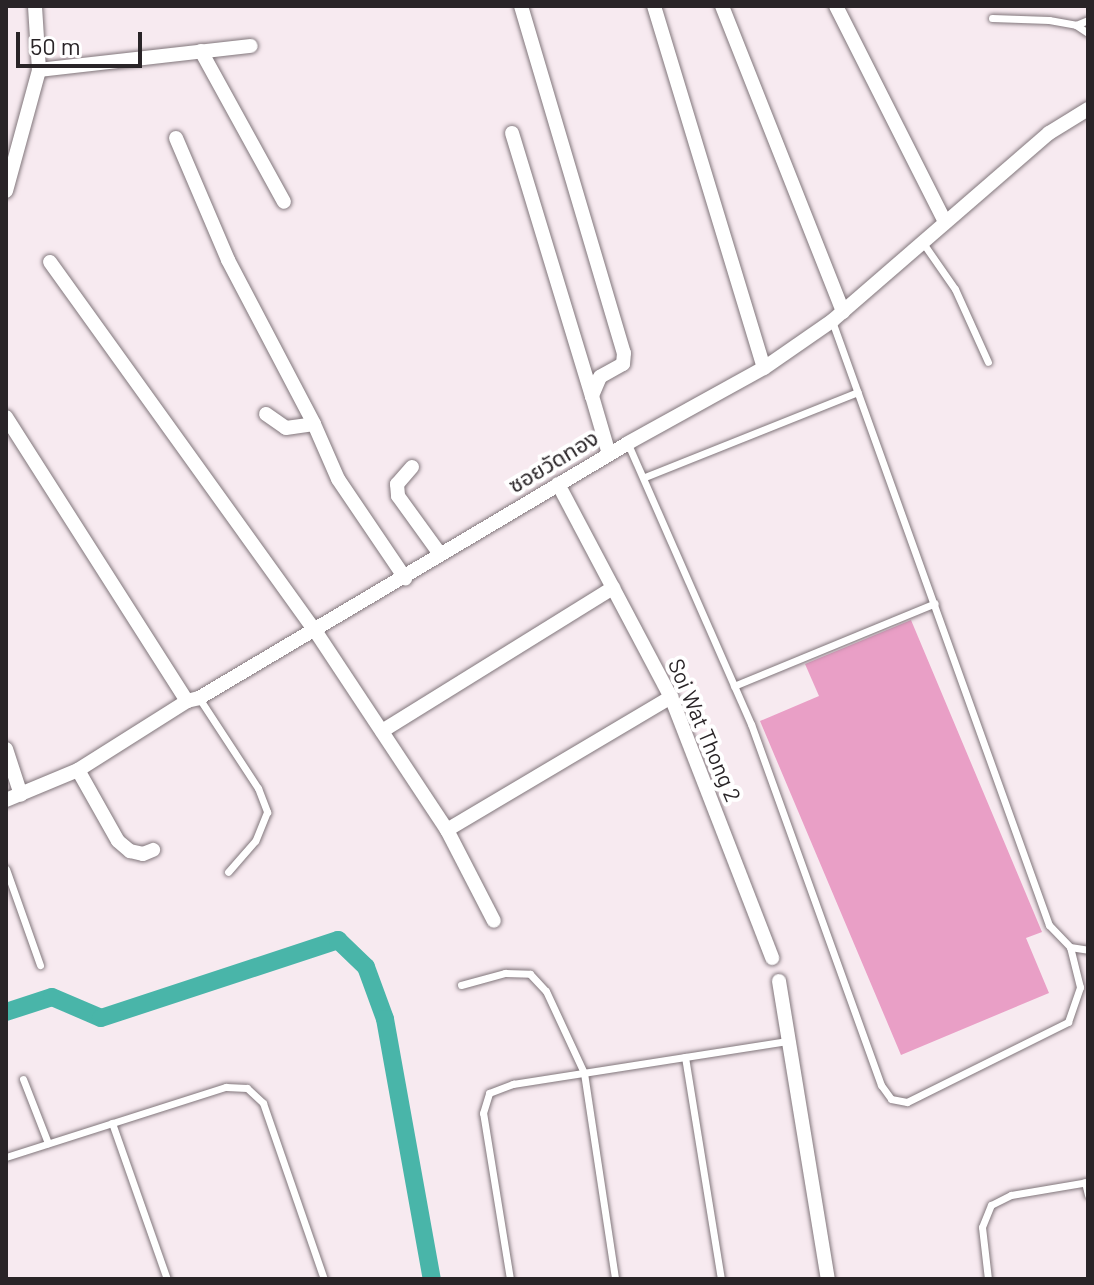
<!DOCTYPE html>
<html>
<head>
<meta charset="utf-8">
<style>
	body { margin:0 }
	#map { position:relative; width:1094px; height:1285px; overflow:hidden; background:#f7eaf0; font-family:Barlow,"Noto Sans Thai",sans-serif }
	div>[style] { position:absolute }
	.canal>* { height:18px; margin:-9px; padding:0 9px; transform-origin:9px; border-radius:9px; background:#49b5a9 }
	.building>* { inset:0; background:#e99fc6 }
	.roads { filter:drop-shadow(0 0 2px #81767b) drop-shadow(0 0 2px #81767b) }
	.lane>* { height:7px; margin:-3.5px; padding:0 3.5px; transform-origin:3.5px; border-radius:3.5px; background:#fff }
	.street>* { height:14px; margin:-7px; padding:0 7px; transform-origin:7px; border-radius:7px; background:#fff }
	span { translate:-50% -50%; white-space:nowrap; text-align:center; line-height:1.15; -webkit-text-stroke:8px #fff; paint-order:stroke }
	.street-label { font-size:22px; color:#292427 }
	.frame { position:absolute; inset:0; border:8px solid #292427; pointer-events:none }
	.scale { position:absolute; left:16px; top:32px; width:126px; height:36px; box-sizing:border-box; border:4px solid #292427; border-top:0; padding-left:10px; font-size:24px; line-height:28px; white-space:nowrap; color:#292427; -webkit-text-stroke:6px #fff; paint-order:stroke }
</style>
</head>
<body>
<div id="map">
	<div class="canal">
		<div style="left:6px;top:1012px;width:48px;rotate:-18.1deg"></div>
		<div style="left:52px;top:997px;width:53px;rotate:23.2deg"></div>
		<div style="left:101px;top:1018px;width:250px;rotate:-18.2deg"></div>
		<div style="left:338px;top:940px;width:39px;rotate:44deg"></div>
		<div style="left:366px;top:967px;width:55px;rotate:69.9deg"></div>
		<div style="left:385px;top:1019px;width:264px;rotate:79.8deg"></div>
	</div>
	<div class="building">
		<div style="clip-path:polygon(911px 620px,1042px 932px,1026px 938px,1049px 993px,901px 1055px,760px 721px,819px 696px,805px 664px)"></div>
	</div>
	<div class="roads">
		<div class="lane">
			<div style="left:992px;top:18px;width:57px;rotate:2deg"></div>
			<div style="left:1049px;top:20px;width:27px;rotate:10deg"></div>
			<div style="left:1076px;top:25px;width:14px;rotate:34deg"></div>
			<div style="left:1076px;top:25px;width:13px;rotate:-23deg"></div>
			<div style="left:923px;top:243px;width:56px;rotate:55.2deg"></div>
			<div style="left:955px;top:289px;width:80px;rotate:65.7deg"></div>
			<div style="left:832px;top:321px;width:642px;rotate:70.24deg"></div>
			<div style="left:1049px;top:925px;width:30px;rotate:46deg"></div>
			<div style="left:1070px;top:947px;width:18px;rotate:9deg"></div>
			<div style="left:628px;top:444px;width:306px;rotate:66.3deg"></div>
			<div style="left:751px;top:724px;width:384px;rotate:70.2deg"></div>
			<div style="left:881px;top:1085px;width:17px;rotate:54deg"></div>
			<div style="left:891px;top:1099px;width:16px;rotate:11deg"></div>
			<div style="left:907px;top:1102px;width:180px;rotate:-26.4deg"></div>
			<div style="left:1068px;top:1022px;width:37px;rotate:-71deg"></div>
			<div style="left:1080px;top:987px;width:41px;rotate:-104deg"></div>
			<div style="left:645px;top:477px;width:229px;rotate:-21.8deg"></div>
			<div style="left:734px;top:686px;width:217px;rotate:-22.4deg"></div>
			<div style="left:199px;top:698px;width:108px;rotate:56.8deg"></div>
			<div style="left:258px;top:788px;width:26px;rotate:69deg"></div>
			<div style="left:267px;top:812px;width:31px;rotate:112deg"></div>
			<div style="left:255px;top:841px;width:41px;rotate:131.1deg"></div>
			<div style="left:6px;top:869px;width:102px;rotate:70.5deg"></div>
			<div style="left:461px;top:985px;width:46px;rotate:-15.3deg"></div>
			<div style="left:505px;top:973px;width:25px;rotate:2deg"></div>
			<div style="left:530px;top:974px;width:23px;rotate:47deg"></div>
			<div style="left:546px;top:991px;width:90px;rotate:65.1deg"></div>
			<div style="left:584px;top:1073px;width:208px;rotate:81.4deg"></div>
			<div style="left:685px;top:1057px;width:225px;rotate:80.8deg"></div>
			<div style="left:23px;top:1079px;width:69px;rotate:68.7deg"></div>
			<div style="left:112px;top:1123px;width:165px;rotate:70.6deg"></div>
			<div style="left:6px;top:1157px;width:231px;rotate:-17.7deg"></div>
			<div style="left:226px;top:1087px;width:21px;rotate:3deg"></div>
			<div style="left:247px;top:1088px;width:22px;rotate:43deg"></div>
			<div style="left:263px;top:1103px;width:186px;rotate:70.9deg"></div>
			<div style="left:1085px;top:1182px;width:13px;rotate:77deg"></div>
			<div style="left:510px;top:1279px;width:168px;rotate:-99.2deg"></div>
			<div style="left:483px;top:1113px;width:21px;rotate:-73deg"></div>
			<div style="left:489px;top:1093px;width:26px;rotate:-21deg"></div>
			<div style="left:513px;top:1084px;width:279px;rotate:-8.9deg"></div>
			<div style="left:988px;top:1279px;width:52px;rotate:-96.6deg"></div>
			<div style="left:982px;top:1227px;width:24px;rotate:-68deg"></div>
			<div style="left:991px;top:1205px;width:22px;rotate:-27deg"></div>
			<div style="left:1011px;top:1195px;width:78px;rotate:-9.6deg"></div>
		</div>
		<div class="street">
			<div style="left:521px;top:6px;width:362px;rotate:73.5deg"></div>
			<div style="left:624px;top:353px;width:11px;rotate:95deg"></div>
			<div style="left:623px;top:364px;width:26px;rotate:151deg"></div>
			<div style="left:600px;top:377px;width:21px;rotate:113deg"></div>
			<div style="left:592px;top:396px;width:60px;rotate:73.7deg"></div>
			<div style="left:654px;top:6px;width:378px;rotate:73.1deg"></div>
			<div style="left:722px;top:6px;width:329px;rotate:68.4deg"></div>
			<div style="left:836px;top:6px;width:242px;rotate:63.2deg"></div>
			<div style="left:201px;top:51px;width:172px;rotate:61.2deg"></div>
			<div style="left:39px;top:70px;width:213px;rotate:-6.5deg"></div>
			<div style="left:512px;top:133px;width:275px;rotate:73.1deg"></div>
			<div style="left:176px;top:138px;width:133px;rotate:66.9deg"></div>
			<div style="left:228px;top:260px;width:185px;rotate:62.3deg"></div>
			<div style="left:314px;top:424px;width:60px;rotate:66.4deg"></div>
			<div style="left:338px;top:479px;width:120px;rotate:55.9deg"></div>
			<div style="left:6px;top:191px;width:125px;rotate:-74.7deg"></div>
			<div style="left:39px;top:70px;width:64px;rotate:-93.6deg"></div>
			<div style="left:50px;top:262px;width:452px;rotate:54.3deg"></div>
			<div style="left:314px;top:629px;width:241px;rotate:56.5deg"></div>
			<div style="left:447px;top:830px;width:102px;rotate:62.7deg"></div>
			<div style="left:266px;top:414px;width:24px;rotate:35deg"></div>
			<div style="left:286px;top:428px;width:28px;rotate:-8deg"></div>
			<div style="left:6px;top:417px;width:337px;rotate:57.5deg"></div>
			<div style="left:412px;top:467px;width:23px;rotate:131deg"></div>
			<div style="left:397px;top:484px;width:12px;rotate:85deg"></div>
			<div style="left:398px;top:496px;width:72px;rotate:54.1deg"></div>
			<div style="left:558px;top:484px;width:241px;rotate:62.1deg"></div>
			<div style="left:671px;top:697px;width:280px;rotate:68.8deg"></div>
			<div style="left:382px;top:731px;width:272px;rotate:-31.8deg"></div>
			<div style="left:6px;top:749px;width:48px;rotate:71.9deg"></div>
			<div style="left:78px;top:770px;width:81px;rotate:60.6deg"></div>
			<div style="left:118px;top:841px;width:16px;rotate:40deg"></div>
			<div style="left:130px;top:851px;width:13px;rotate:13deg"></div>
			<div style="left:143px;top:854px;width:11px;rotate:-22deg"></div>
			<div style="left:6px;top:800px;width:78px;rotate:-22.6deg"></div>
			<div style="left:78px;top:770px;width:129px;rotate:-32.3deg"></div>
			<div style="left:187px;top:701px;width:12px;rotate:-14deg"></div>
			<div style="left:199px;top:698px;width:499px;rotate:-30.7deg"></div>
			<div style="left:628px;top:443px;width:155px;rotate:-28.9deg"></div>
			<div style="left:764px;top:368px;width:83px;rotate:-34.7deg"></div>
			<div style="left:832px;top:321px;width:287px;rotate:-40.9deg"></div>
			<div style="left:1049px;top:133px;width:46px;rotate:-31.6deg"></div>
			<div style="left:447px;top:830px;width:261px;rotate:-30.7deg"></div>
			<div style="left:779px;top:981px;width:302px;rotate:80.7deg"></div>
		</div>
	</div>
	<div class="street-label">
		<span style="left:553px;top:461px;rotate:-31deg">ซอยวัดทอง</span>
		<span style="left:705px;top:730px;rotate:67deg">Soi Wat Thong 2</span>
	</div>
	<div class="frame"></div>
	<div class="scale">50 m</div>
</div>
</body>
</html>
